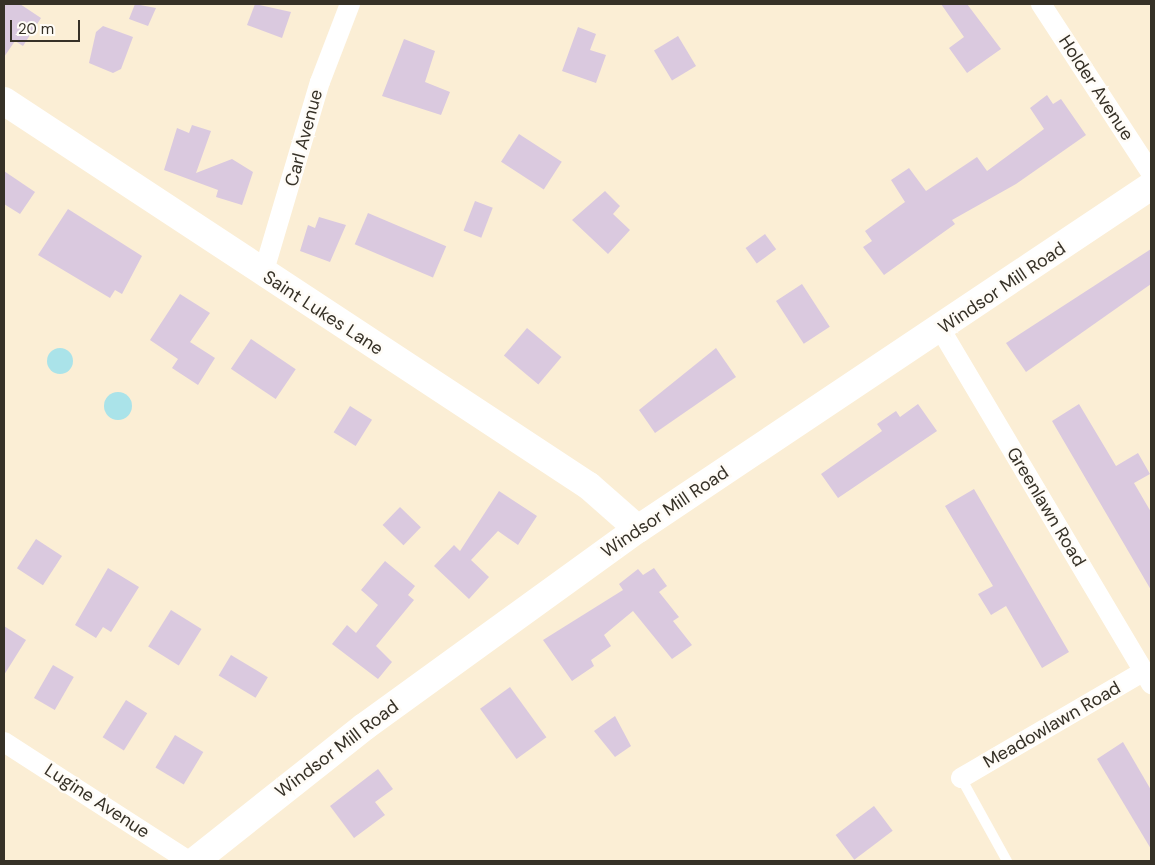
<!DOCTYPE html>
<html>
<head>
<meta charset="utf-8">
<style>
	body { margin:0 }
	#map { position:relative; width:1155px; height:865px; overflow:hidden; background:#fbeed5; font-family:"DM Sans",sans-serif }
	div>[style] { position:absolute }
	.water>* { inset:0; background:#aae3e9 }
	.round { border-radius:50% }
	.building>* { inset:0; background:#dac9df; transform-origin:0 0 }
	.lane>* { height:10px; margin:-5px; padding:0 5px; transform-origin:5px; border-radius:5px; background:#fff }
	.street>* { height:20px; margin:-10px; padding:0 10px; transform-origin:10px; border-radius:10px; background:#fff }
	.secondary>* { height:28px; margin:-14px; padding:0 14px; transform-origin:14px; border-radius:14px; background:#fff }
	span { translate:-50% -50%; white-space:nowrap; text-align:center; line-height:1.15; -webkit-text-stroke:5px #fffcf7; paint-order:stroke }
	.street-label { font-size:18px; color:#363127 }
	.frame { position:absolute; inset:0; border:5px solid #363127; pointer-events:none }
	.scale { position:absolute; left:10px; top:20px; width:70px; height:22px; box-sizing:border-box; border:2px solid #363127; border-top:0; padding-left:6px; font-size:15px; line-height:18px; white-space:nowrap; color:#363127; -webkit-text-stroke:4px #fffcf7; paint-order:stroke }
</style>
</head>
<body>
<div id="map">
	<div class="water">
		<div class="round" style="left:47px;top:348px;width:26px;height:26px"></div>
		<div class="round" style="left:104px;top:392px;width:28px;height:28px"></div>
	</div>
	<div class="building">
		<div style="clip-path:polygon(4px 4px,20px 4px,41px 18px,23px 46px,15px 41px,4px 57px)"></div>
		<div style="clip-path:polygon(135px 4px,156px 8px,148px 26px,129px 19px)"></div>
		<div style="clip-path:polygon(255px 4px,291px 12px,282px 38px,247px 25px)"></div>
		<div style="clip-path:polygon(941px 4px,967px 4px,1001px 49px,967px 73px,949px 48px,964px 37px)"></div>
		<div style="clip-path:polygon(103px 26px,133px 37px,121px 69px,113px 73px,89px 63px,96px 32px)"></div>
		<div style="clip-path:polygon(578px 27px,596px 34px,590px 50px,606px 55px,596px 83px,562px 71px)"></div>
		<div style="left:678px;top:36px;width:35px;height:28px;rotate:59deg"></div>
		<div style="clip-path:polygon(404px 39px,435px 51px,425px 82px,450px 92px,441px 115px,382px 96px)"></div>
		<div style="clip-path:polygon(1047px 95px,1053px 104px,1061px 99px,1086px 135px,1016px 184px,952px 220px,955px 224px,884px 275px,863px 247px,872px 241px,865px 231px,905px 202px,891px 180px,909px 168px,926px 191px,977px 157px,987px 171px,1044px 129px,1030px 108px)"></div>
		<div style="clip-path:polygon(192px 125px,211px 131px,196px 173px,232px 159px,253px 172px,242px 205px,216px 197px,218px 190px,164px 170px,177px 128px,189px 133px)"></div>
		<div style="left:519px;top:134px;width:51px;height:33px;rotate:33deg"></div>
		<div style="clip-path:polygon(4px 171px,35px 192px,20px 214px,4px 204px)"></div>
		<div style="clip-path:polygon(605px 191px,620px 206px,613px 214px,630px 230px,608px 254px,572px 220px)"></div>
		<div style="left:475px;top:201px;width:19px;height:32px;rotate:21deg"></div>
		<div style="clip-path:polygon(68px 209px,142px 256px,122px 294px,115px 290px,110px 298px,38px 255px)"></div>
		<div style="left:368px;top:213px;width:85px;height:34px;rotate:23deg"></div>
		<div style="clip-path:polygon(319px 217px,346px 225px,330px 262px,300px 251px,308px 225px,315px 228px)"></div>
		<div style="left:765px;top:234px;width:19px;height:24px;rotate:54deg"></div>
		<div style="clip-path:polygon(1151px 249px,1151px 284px,1026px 372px,1006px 343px)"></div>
		<div style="left:802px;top:284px;width:51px;height:31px;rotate:57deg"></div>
		<div style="clip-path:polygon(180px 294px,210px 313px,190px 342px,215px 358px,198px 385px,172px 368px,178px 359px,150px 340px)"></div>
		<div style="left:527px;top:328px;width:45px;height:36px;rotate:40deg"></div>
		<div style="left:251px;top:339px;width:54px;height:36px;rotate:34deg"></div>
		<div style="clip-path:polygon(716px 348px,736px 377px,655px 433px,639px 410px)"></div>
		<div style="clip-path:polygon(918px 404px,937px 431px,838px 498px,821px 474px,882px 431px,877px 424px,896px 411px,900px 417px)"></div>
		<div style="clip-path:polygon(1079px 404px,1116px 466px,1138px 453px,1150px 474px,1134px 483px,1151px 512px,1151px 590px,1052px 421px)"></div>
		<div style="left:350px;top:406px;width:26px;height:31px;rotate:32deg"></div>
		<div style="clip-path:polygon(974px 489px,1069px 652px,1042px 668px,1006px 606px,991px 615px,978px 594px,993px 586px,945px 506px)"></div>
		<div style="clip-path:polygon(499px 491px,537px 516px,518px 545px,498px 531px,471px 560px,489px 577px,469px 599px,434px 566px,454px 545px,460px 551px)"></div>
		<div style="left:400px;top:507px;width:29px;height:25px;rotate:44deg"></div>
		<div style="left:36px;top:539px;width:31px;height:35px;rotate:33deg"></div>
		<div style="clip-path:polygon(385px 561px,415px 586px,408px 595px,414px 600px,376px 646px,392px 662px,378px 679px,332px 644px,347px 625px,356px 633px,378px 605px,361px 590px)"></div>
		<div style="clip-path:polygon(108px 568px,139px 587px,111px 632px,103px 627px,96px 638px,75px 625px)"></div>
		<div style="clip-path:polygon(654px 568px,667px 586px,659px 592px,679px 617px,673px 621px,692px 645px,672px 659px,633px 611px,604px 635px,611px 646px,591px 660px,594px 666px,572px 681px,543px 640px,623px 590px,619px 584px,638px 569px,643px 575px)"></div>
		<div style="left:171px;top:610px;width:36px;height:43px;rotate:32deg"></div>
		<div style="clip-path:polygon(4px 626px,26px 640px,4px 675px)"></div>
		<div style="left:231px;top:655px;width:43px;height:24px;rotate:31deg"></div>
		<div style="left:53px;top:665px;width:24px;height:38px;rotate:30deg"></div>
		<div style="left:510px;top:687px;width:62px;height:37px;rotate:54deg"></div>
		<div style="left:126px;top:700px;width:25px;height:44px;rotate:32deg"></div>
		<div style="clip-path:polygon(615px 716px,631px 746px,615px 757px,594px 731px)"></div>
		<div style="left:175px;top:735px;width:33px;height:38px;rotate:31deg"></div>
		<div style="clip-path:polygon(1123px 742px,1151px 790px,1151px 849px,1097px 759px)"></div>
		<div style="clip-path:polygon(378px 769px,393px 789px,375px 802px,385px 815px,354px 838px,330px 806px)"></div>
		<div style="left:874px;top:806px;width:31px;height:48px;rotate:53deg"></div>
	</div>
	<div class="lane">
		<div style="left:961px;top:778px;width:95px;rotate:61deg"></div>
	</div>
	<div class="street">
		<div style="left:1041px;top:4px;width:202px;rotate:56.9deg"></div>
		<div style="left:263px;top:274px;width:200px;rotate:-73.5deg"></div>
		<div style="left:320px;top:82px;width:84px;rotate:-69deg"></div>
		<div style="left:941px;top:330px;width:412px;rotate:59.3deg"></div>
		<div style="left:4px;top:742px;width:220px;rotate:32.8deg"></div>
		<div style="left:961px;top:778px;width:212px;rotate:-30.3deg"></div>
	</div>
	<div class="secondary">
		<div style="left:4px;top:101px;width:700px;rotate:33.35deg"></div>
		<div style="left:589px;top:486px;width:65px;rotate:41.3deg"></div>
		<div style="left:195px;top:861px;width:216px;rotate:-38.4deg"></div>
		<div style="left:364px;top:727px;width:338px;rotate:-35.9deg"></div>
		<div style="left:638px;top:529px;width:617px;rotate:-33.77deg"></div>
	</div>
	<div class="street-label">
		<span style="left:1096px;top:88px;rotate:57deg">Holder Avenue</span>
		<span style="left:304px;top:138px;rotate:-75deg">Carl Avenue</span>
		<span style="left:1002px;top:288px;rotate:-34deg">Windsor Mill Road</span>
		<span style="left:323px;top:313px;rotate:33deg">Saint Lukes Lane</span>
		<span style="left:1046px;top:507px;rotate:59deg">Greenlawn Road</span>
		<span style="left:665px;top:512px;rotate:-34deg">Windsor Mill Road</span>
		<span style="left:1052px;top:725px;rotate:-30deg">Meadowlawn Road</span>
		<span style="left:337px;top:749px;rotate:-37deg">Windsor Mill Road</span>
		<span style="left:97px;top:801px;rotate:33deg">Lugine Avenue</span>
	</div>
	<div class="frame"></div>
	<div class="scale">20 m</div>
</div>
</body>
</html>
